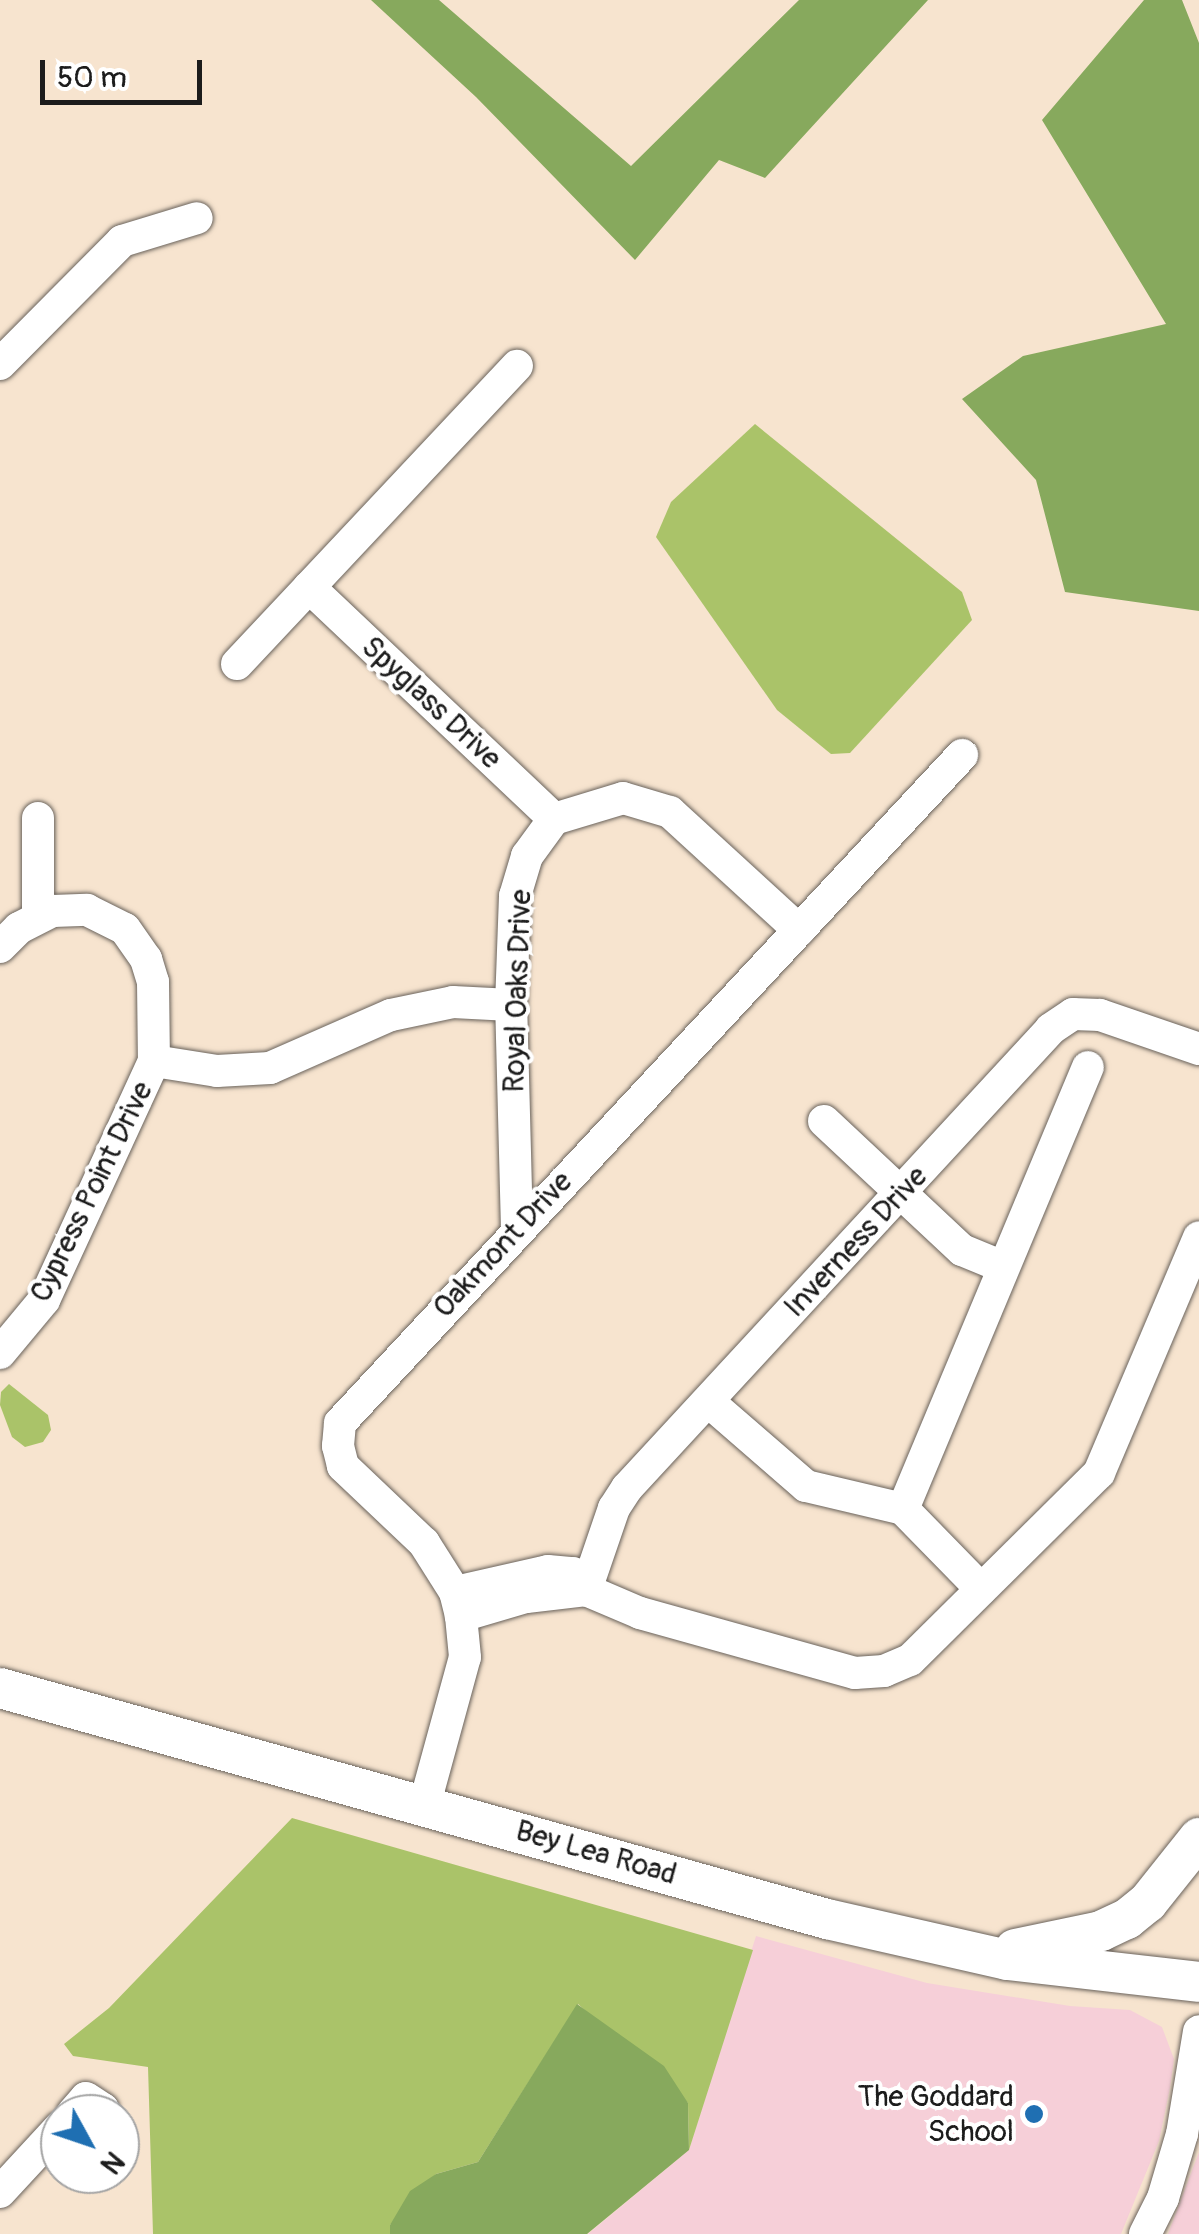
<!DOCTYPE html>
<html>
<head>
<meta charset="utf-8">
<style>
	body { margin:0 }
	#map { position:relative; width:1199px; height:2234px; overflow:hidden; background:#f7e4cf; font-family:Pangolin,sans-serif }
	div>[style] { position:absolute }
	.built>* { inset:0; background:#f6cfd8 }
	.green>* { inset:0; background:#aac369 }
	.forest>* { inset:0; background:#87a95d }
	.roads { filter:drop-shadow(0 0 2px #69625b) drop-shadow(0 0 2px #69625b) }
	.minor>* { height:32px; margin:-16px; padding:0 16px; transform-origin:16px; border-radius:16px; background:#fff }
	.major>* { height:40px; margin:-20px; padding:0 20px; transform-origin:20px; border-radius:20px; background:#fff }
	.dots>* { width:28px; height:28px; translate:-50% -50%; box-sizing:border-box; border:5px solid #fff; border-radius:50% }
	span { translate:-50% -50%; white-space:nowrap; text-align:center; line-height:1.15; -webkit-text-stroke:8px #fff; paint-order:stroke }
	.street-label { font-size:30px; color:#1c1c1c }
	.poi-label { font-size:30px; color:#1c1c1c }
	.right { translate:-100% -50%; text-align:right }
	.north { position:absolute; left:40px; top:2094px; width:100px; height:100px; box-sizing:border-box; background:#fff; border:2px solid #a4a4a4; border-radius:50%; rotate:130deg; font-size:28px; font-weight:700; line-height:40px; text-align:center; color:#1c1c1c }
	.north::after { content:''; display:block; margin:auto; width:35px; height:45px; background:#1f6fb2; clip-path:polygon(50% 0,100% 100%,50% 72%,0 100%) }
	.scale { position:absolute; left:40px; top:60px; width:162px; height:45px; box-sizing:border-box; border:5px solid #1c1c1c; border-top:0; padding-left:12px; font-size:30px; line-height:35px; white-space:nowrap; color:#1c1c1c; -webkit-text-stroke:8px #fff; paint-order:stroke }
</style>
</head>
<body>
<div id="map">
	<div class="built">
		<div style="clip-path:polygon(756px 1936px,927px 1983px,1070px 2006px,1130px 2010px,1162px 2027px,1174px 2059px,1170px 2088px,1159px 2141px,1121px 2234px,588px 2234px,689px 2150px)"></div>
		<div style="clip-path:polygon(1199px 2152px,1199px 2234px,1168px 2234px)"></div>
	</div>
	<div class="green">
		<div style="clip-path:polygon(755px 424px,962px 592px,972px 620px,850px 753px,831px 754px,777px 710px,656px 537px,671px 502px)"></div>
		<div style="clip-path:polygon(9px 1384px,48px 1415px,51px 1430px,43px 1442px,25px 1447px,12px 1437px,0 1405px,1px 1392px)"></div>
		<div style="clip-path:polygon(292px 1818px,753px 1950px,689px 2150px,688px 2103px,578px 2004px,478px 2162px,436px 2174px,390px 2225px,390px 2234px,153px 2234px,148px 2067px,73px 2056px,64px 2044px,109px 2008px)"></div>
	</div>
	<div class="forest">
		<div style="clip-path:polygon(371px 0,439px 0,631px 166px,799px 0,928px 0,765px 178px,719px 160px,635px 260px,476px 97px)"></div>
		<div style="clip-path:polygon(1144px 0,1182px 0,1199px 43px,1199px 611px,1065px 592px,1036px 480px,962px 399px,1023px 356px,1166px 324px,1042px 120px)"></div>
		<div style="clip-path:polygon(577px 2004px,664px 2066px,688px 2103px,689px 2150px,587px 2234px,390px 2234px,390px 2225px,410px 2191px,436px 2174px,478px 2162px)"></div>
	</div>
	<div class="roads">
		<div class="minor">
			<div style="left:0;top:364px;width:173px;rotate:-45.2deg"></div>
			<div style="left:122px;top:241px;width:78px;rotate:-17deg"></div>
			<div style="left:309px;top:587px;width:337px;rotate:43.4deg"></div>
			<div style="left:237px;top:664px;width:409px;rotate:-46.8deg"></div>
			<div style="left:38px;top:818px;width:98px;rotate:90deg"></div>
			<div style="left:0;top:947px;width:27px;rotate:-45deg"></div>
			<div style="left:19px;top:928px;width:38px;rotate:-27deg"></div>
			<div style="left:53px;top:911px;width:34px;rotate:-2deg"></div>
			<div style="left:87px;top:910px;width:42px;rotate:26.6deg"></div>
			<div style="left:125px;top:929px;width:37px;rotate:55deg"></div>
			<div style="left:146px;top:959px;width:24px;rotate:73deg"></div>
			<div style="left:153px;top:982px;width:79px;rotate:89.3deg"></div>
			<div style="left:154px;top:1061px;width:263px;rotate:114.7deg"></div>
			<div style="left:44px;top:1300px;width:69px;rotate:129.7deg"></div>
			<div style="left:1199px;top:1049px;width:105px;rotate:-161deg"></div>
			<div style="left:1100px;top:1015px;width:27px;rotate:-178deg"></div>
			<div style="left:1073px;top:1014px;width:27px;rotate:146deg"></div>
			<div style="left:1051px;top:1029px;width:625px;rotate:132.73deg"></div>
			<div style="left:627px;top:1488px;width:24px;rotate:123deg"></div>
			<div style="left:614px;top:1508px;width:87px;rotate:108.9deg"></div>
			<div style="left:586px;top:1590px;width:59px;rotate:23.1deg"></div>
			<div style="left:640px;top:1613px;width:223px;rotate:15.6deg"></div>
			<div style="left:855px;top:1673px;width:29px;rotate:-4deg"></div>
			<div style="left:884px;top:1671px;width:28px;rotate:-23deg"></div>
			<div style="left:910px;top:1660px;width:266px;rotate:-44.7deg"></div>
			<div style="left:1099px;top:1473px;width:256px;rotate:-67deg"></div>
			<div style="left:154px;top:1061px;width:64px;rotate:9deg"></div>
			<div style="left:217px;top:1071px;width:53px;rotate:-3.2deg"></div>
			<div style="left:270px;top:1068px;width:132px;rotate:-23.7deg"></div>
			<div style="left:391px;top:1015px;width:63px;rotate:-11.8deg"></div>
			<div style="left:453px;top:1002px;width:58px;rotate:3deg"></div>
			<div style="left:824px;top:1121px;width:189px;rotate:43.1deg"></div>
			<div style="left:962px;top:1250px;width:44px;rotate:22.5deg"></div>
			<div style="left:517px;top:1229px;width:224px;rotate:-91.5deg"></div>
			<div style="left:511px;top:1005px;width:109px;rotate:-87.9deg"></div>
			<div style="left:515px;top:896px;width:42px;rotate:-73.3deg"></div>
			<div style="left:527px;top:856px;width:46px;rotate:-53.9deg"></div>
			<div style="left:554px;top:819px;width:72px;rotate:-16.9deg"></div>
			<div style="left:623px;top:798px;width:49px;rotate:16.6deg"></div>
			<div style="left:670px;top:812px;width:175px;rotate:42.5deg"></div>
			<div style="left:709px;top:1402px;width:128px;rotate:40.9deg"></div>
			<div style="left:806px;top:1486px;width:100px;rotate:13.3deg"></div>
			<div style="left:903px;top:1509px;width:112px;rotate:45.7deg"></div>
			<div style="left:903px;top:1509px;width:479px;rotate:-67.3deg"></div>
			<div style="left:455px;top:1592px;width:95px;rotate:-12.7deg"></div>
			<div style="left:548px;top:1571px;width:25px;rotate:5deg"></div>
			<div style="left:573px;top:1573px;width:21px;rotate:53deg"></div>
			<div style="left:586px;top:1590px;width:60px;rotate:173.3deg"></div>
			<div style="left:526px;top:1597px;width:68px;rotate:163.7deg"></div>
			<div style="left:425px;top:1803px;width:151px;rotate:-74.7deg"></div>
			<div style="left:465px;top:1657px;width:41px;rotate:-95.6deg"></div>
			<div style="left:461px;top:1616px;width:25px;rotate:-104deg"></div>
			<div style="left:455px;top:1592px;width:58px;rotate:-122.3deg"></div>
			<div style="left:424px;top:1543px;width:112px;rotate:-136.5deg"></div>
			<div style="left:343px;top:1466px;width:21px;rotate:-104deg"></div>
			<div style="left:338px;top:1446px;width:23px;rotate:-85deg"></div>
			<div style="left:340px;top:1423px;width:913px;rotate:-47.04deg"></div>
			<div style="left:72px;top:2114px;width:21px;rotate:-49deg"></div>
			<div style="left:86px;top:2098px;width:20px;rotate:33deg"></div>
			<div style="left:103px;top:2109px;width:5px;rotate:90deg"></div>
			<div style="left:0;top:2192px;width:88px;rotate:-47.3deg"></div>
			<div style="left:1145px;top:2234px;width:40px;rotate:-63.4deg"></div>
			<div style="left:1163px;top:2198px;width:67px;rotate:-73.5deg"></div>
			<div style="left:1182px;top:2134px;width:104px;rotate:-80.6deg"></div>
		</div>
		<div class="major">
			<div style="left:0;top:1688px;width:859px;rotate:15.61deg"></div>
			<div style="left:827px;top:1919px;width:185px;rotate:12.8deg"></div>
			<div style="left:1007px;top:1960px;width:193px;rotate:6.5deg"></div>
			<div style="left:1015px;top:1949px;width:88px;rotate:-11.8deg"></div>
			<div style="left:1101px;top:1931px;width:29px;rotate:-25deg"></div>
			<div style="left:1127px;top:1919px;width:27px;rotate:-39deg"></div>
			<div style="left:1148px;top:1902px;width:82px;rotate:-51.4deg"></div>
		</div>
	</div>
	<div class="dots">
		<div style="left:1034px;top:2114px;background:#1f6fb2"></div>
	</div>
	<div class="street-label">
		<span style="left:431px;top:703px;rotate:43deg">Spyglass Drive</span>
		<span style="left:518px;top:991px;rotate:-88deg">Royal Oaks Drive</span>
		<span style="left:92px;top:1192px;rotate:-64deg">Cypress Point Drive</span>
		<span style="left:856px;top:1242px;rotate:-47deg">Inverness Drive</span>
		<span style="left:503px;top:1245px;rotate:-47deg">Oakmont Drive</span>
		<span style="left:596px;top:1853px;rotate:16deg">Bey Lea Road</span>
	</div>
	<div class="poi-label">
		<span class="right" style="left:1014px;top:2114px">The Goddard<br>School</span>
	</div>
	<div class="north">N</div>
	<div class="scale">50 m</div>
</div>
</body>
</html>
